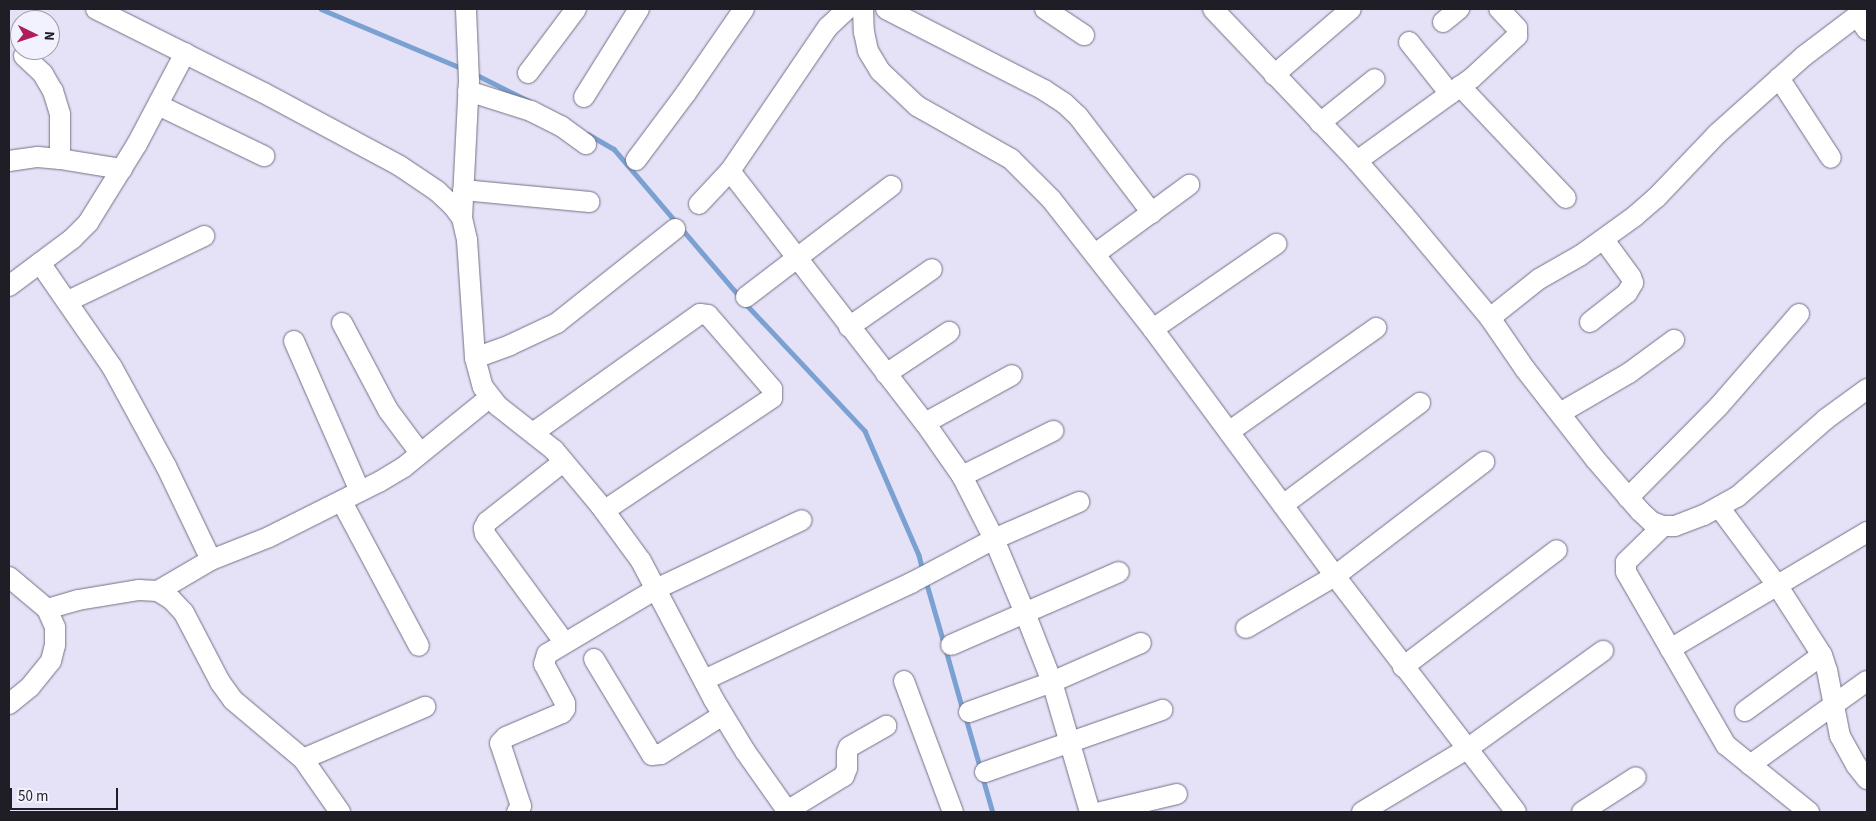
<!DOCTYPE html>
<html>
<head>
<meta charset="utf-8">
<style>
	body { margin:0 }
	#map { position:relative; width:1876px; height:821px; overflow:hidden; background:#e5e2f8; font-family:"Source Sans 3",sans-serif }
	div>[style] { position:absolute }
	.stream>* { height:4.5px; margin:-2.25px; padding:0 2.25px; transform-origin:2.25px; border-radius:2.25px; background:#7aa1d1 }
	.roads { filter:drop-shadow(0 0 1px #737184) drop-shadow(0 0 1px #737184) }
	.minor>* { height:20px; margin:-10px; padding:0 10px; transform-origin:10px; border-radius:10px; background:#fff }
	span { translate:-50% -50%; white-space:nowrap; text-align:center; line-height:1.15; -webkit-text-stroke:4px #f2f1fe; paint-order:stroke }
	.frame { position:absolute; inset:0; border:10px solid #1f1e26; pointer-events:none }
	.north { position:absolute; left:10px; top:10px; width:50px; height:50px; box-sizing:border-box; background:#f2f1fe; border:1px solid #9e9da8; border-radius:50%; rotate:94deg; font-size:14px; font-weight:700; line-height:20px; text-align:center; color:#1f1e26 }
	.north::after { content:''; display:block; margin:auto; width:18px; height:22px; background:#af2059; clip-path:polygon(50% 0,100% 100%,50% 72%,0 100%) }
	.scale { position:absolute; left:10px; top:788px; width:108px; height:22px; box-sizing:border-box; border:2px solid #1f1e26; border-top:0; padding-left:6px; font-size:15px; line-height:18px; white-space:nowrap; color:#1f1e26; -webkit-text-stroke:4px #f2f1fe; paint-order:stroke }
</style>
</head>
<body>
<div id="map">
	<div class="stream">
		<div style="left:321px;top:9px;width:155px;rotate:22.8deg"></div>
		<div style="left:475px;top:74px;width:60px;rotate:26.6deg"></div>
		<div style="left:588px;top:134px;width:30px;rotate:30deg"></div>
		<div style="left:614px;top:149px;width:97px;rotate:49.6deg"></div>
		<div style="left:682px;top:229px;width:89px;rotate:49.5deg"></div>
		<div style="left:745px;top:303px;width:175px;rotate:46.8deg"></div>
		<div style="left:865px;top:431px;width:135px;rotate:66.5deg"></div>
		<div style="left:919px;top:555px;width:16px;rotate:76deg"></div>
		<div style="left:926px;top:581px;width:65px;rotate:73.8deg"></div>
		<div style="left:946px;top:650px;width:62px;rotate:74.2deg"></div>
		<div style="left:966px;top:718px;width:54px;rotate:73.9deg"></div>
		<div style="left:983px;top:778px;width:35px;rotate:74deg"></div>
	</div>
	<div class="roads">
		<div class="minor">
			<div style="left:96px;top:9px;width:188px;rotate:26.6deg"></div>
			<div style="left:264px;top:93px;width:154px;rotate:28.2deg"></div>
			<div style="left:400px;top:166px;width:45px;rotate:34deg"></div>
			<div style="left:437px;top:191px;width:22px;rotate:43deg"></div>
			<div style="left:453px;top:206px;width:15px;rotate:53deg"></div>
			<div style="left:462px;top:218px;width:23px;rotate:77deg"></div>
			<div style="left:467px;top:240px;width:118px;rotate:86.1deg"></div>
			<div style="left:475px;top:358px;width:30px;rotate:75deg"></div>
			<div style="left:483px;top:387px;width:24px;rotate:52deg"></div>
			<div style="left:498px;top:406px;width:71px;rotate:38.2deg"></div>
			<div style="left:554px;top:450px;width:72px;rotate:50.1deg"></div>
			<div style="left:600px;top:505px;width:69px;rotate:53.8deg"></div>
			<div style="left:641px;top:561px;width:157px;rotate:62.3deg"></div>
			<div style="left:714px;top:700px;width:60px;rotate:58.7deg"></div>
			<div style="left:745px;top:751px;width:75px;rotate:54.8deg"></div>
			<div style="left:863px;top:9px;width:23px;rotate:88deg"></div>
			<div style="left:864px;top:32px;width:19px;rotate:78deg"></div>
			<div style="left:868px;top:51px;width:23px;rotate:59deg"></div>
			<div style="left:880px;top:71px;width:51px;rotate:43.4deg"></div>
			<div style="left:917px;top:106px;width:108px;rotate:29.4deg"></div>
			<div style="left:1011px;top:159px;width:57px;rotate:45deg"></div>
			<div style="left:1051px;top:199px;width:165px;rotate:51.9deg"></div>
			<div style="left:1153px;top:329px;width:307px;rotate:53.6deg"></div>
			<div style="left:1335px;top:576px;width:297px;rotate:52.5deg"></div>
			<div style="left:886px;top:9px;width:178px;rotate:27.1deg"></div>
			<div style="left:1044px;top:90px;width:24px;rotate:33deg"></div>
			<div style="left:1064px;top:103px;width:19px;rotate:43deg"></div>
			<div style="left:1078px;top:116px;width:122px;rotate:52.7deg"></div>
			<div style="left:1045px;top:9px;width:47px;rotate:33.7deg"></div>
			<div style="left:1213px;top:9px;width:209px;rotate:46.5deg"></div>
			<div style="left:1357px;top:161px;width:72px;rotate:49deg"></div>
			<div style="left:1404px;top:215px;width:134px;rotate:50.1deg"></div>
			<div style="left:1490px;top:318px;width:62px;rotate:55.5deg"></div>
			<div style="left:1525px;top:369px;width:114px;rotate:52.1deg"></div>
			<div style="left:1595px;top:459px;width:69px;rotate:49.1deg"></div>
			<div style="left:1640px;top:511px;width:16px;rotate:43deg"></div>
			<div style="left:1652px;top:522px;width:12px;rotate:20deg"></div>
			<div style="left:1663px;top:526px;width:12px"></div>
			<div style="left:1675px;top:526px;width:31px;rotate:-21deg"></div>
			<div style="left:1704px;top:515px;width:38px;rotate:-29deg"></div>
			<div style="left:1737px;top:497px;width:118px;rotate:-41.2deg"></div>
			<div style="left:1826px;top:419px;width:51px;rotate:-36.2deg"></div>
			<div style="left:1857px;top:16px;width:17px;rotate:54deg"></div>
			<div style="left:1443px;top:22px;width:21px;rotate:-39deg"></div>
			<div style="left:1409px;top:42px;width:66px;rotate:51.7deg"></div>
			<div style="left:24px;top:56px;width:26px;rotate:43deg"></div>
			<div style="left:43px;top:74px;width:20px;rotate:60deg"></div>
			<div style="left:53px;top:91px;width:24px;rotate:73deg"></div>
			<div style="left:60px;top:114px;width:45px;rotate:90deg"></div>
			<div style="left:528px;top:73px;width:80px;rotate:-53.1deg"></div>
			<div style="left:1274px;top:75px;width:101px;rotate:-40.6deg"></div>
			<div style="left:1779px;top:78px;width:95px;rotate:57deg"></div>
			<div style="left:1460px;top:86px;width:154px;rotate:46.6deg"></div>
			<div style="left:468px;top:91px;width:66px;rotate:17.6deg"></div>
			<div style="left:531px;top:111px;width:34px;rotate:27deg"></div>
			<div style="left:561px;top:126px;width:31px;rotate:36deg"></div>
			<div style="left:584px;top:97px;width:104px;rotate:-58deg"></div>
			<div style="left:158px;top:105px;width:118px;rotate:25.7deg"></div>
			<div style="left:1320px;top:123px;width:70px;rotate:-38.7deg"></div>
			<div style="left:636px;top:160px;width:84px;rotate:-53.3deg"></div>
			<div style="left:686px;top:93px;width:102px;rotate:-55.4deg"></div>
			<div style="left:9px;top:161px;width:29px;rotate:-8deg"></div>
			<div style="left:38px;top:157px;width:22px;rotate:5deg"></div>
			<div style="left:60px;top:159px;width:63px;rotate:9.2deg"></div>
			<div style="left:1357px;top:161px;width:142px;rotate:-35.8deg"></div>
			<div style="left:1472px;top:78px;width:62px;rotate:-43deg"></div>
			<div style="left:1517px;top:36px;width:8px;rotate:-90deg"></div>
			<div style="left:1517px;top:28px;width:26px;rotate:-133deg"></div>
			<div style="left:730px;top:171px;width:319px;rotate:52.3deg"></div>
			<div style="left:925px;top:423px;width:65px;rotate:55.1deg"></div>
			<div style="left:962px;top:476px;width:71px;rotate:63.1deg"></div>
			<div style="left:994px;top:539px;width:80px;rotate:67.3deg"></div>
			<div style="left:1025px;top:613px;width:74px;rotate:68.6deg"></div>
			<div style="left:1052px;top:682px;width:135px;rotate:73.7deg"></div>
			<div style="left:463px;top:190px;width:127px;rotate:5.4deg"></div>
			<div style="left:699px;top:204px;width:45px;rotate:-46.8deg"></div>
			<div style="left:730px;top:171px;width:174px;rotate:-55.8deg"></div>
			<div style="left:828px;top:27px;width:26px;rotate:-43deg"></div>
			<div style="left:462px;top:218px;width:137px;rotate:-87.1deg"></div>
			<div style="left:469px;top:81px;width:72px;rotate:-92.4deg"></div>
			<div style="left:1095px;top:254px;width:117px;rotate:-36.3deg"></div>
			<div style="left:40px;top:263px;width:126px;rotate:55.3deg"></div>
			<div style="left:112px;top:367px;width:113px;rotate:61.4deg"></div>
			<div style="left:166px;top:466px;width:104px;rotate:64.4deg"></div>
			<div style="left:9px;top:286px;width:79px;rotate:-36.7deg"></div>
			<div style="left:72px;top:239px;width:23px;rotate:-45deg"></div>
			<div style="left:88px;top:223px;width:93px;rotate:-58.2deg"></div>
			<div style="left:137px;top:144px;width:103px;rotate:-62.2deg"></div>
			<div style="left:746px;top:297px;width:183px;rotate:-37.4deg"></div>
			<div style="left:68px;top:301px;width:151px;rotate:-25.5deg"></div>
			<div style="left:1490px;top:318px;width:63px;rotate:-38.5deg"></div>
			<div style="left:1539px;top:279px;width:48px;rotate:-29.7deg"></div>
			<div style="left:1581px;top:255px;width:67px;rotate:-35.8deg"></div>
			<div style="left:1635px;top:216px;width:28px;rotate:-41deg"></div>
			<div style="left:1656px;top:198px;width:88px;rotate:-46.4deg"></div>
			<div style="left:1717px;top:134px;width:117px;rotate:-41.9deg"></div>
			<div style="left:1804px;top:56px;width:78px;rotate:-37.2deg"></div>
			<div style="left:1590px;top:322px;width:47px;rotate:-38.1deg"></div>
			<div style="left:1627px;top:293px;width:12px;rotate:-59deg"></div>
			<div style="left:1633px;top:283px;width:6px;rotate:-108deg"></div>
			<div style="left:1631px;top:277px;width:46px;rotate:-126.1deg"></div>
			<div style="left:342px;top:323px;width:98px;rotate:62.1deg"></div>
			<div style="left:388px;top:410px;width:54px;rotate:53.3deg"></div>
			<div style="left:849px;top:327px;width:101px;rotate:-34.9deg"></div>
			<div style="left:1153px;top:329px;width:150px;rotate:-34.6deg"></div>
			<div style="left:294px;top:341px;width:164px;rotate:66.3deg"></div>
			<div style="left:475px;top:358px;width:37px;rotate:-20deg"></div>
			<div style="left:510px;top:345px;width:52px;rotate:-25.1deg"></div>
			<div style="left:557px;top:323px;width:151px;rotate:-38.5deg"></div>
			<div style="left:886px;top:374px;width:76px;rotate:-33.7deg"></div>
			<div style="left:1560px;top:413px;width:80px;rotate:-30.1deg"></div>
			<div style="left:1629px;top:373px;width:56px;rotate:-36.3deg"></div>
			<div style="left:925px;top:423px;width:99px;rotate:-28.9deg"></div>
			<div style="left:1230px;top:431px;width:179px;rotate:-35.2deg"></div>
			<div style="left:533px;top:433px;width:205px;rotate:-35.5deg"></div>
			<div style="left:700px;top:314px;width:8px;rotate:7deg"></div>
			<div style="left:708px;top:315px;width:98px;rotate:49.1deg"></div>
			<div style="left:772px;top:389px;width:9px;rotate:90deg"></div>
			<div style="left:772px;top:398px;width:202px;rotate:146.1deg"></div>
			<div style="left:563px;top:462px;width:97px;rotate:141.7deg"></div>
			<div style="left:487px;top:522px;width:7px;rotate:117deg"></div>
			<div style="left:484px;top:528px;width:6px;rotate:81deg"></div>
			<div style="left:485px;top:534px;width:134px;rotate:53.8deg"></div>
			<div style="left:962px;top:476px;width:102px;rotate:-26.3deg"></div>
			<div style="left:1628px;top:498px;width:129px;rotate:-45.3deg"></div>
			<div style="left:1719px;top:406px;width:122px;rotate:-49deg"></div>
			<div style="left:342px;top:502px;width:163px;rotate:61.9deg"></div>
			<div style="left:1283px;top:505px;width:171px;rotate:-36.7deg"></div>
			<div style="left:1719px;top:507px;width:97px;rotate:53.4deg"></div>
			<div style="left:1777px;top:585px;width:83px;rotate:57.3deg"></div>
			<div style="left:1822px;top:655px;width:16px;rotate:72deg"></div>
			<div style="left:1827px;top:670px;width:67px;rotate:78.9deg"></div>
			<div style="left:1840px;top:736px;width:33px;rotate:61deg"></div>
			<div style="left:1856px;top:765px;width:18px;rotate:52deg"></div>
			<div style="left:1663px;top:526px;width:52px;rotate:135.8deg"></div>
			<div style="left:1626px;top:562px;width:10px;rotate:90deg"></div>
			<div style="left:1626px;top:572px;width:200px;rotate:60deg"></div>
			<div style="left:1726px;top:745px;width:107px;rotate:38.9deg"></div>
			<div style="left:9px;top:577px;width:50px;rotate:40.1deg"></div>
			<div style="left:47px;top:609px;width:20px;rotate:66deg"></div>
			<div style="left:55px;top:627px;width:18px;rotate:90deg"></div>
			<div style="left:55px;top:645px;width:16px;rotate:104deg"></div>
			<div style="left:51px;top:661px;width:33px;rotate:129deg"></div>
			<div style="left:30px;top:687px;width:27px;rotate:141deg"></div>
			<div style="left:158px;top:591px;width:61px;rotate:-30.3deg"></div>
			<div style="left:211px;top:560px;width:62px;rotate:-21.6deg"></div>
			<div style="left:269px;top:537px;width:123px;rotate:-26.6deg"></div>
			<div style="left:379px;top:482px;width:29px;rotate:-31deg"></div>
			<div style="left:404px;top:467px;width:109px;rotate:-39.1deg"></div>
			<div style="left:47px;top:609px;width:32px;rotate:-16deg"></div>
			<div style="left:78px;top:600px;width:62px;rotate:-9.3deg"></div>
			<div style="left:139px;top:590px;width:19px;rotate:3deg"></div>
			<div style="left:158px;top:591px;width:15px;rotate:32deg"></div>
			<div style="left:171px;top:599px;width:19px;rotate:47deg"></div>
			<div style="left:184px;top:613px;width:78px;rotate:62.4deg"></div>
			<div style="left:220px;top:682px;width:22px;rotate:54deg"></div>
			<div style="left:233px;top:700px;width:92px;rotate:40.1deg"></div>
			<div style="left:303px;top:759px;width:65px;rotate:55.1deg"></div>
			<div style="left:1246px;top:628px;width:103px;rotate:-30.3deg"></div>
			<div style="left:1335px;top:576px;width:188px;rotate:-37.4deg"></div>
			<div style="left:951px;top:645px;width:183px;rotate:-23.5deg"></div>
			<div style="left:1670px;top:649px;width:229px;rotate:-30.7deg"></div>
			<div style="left:594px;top:659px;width:112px;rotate:58.9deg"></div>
			<div style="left:652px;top:755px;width:9px;rotate:-6deg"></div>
			<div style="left:661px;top:754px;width:73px;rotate:-32.2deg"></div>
			<div style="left:1403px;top:667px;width:193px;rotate:-37.2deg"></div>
			<div style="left:704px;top:680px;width:229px;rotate:-25.1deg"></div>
			<div style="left:911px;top:583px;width:94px;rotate:-27.9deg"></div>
			<div style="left:994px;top:539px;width:93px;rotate:-23.5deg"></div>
			<div style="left:904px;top:681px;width:140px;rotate:69.5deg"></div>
			<div style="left:1745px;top:711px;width:95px;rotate:-36deg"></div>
			<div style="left:969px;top:712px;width:88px;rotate:-19.9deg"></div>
			<div style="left:1052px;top:682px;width:97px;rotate:-23.7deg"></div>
			<div style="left:303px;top:759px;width:133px;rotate:-23.1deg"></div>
			<div style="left:1750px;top:765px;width:144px;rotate:-35.7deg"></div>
			<div style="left:985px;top:772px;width:188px;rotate:-19.3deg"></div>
			<div style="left:787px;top:811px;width:67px;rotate:-31.6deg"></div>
			<div style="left:844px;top:776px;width:9px;rotate:-69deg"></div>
			<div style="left:847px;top:768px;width:16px;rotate:-90deg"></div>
			<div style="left:847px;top:752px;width:5px;rotate:-68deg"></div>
			<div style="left:849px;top:747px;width:43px;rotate:-29.6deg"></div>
			<div style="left:517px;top:812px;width:7px;rotate:-56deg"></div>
			<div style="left:521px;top:806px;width:66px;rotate:-108.4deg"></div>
			<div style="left:500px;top:743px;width:8px;rotate:-45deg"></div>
			<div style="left:506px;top:737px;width:61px;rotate:-23.2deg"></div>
			<div style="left:562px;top:713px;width:5px;rotate:-53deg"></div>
			<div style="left:565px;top:709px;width:6px;rotate:-90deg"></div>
			<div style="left:565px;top:703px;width:44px;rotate:-118.3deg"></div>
			<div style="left:544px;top:664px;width:10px;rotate:-73deg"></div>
			<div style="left:547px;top:654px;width:127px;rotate:-30.8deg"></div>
			<div style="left:656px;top:589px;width:161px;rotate:-25.3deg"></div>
			<div style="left:1101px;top:812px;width:78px;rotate:-13.3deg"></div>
			<div style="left:1362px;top:812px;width:122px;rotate:-31deg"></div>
			<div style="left:1467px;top:749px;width:168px;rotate:-35.8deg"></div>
			<div style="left:1582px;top:812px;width:64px;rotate:-32.9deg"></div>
		</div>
	</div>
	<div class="frame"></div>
	<div class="north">N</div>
	<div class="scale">50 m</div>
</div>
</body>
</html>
